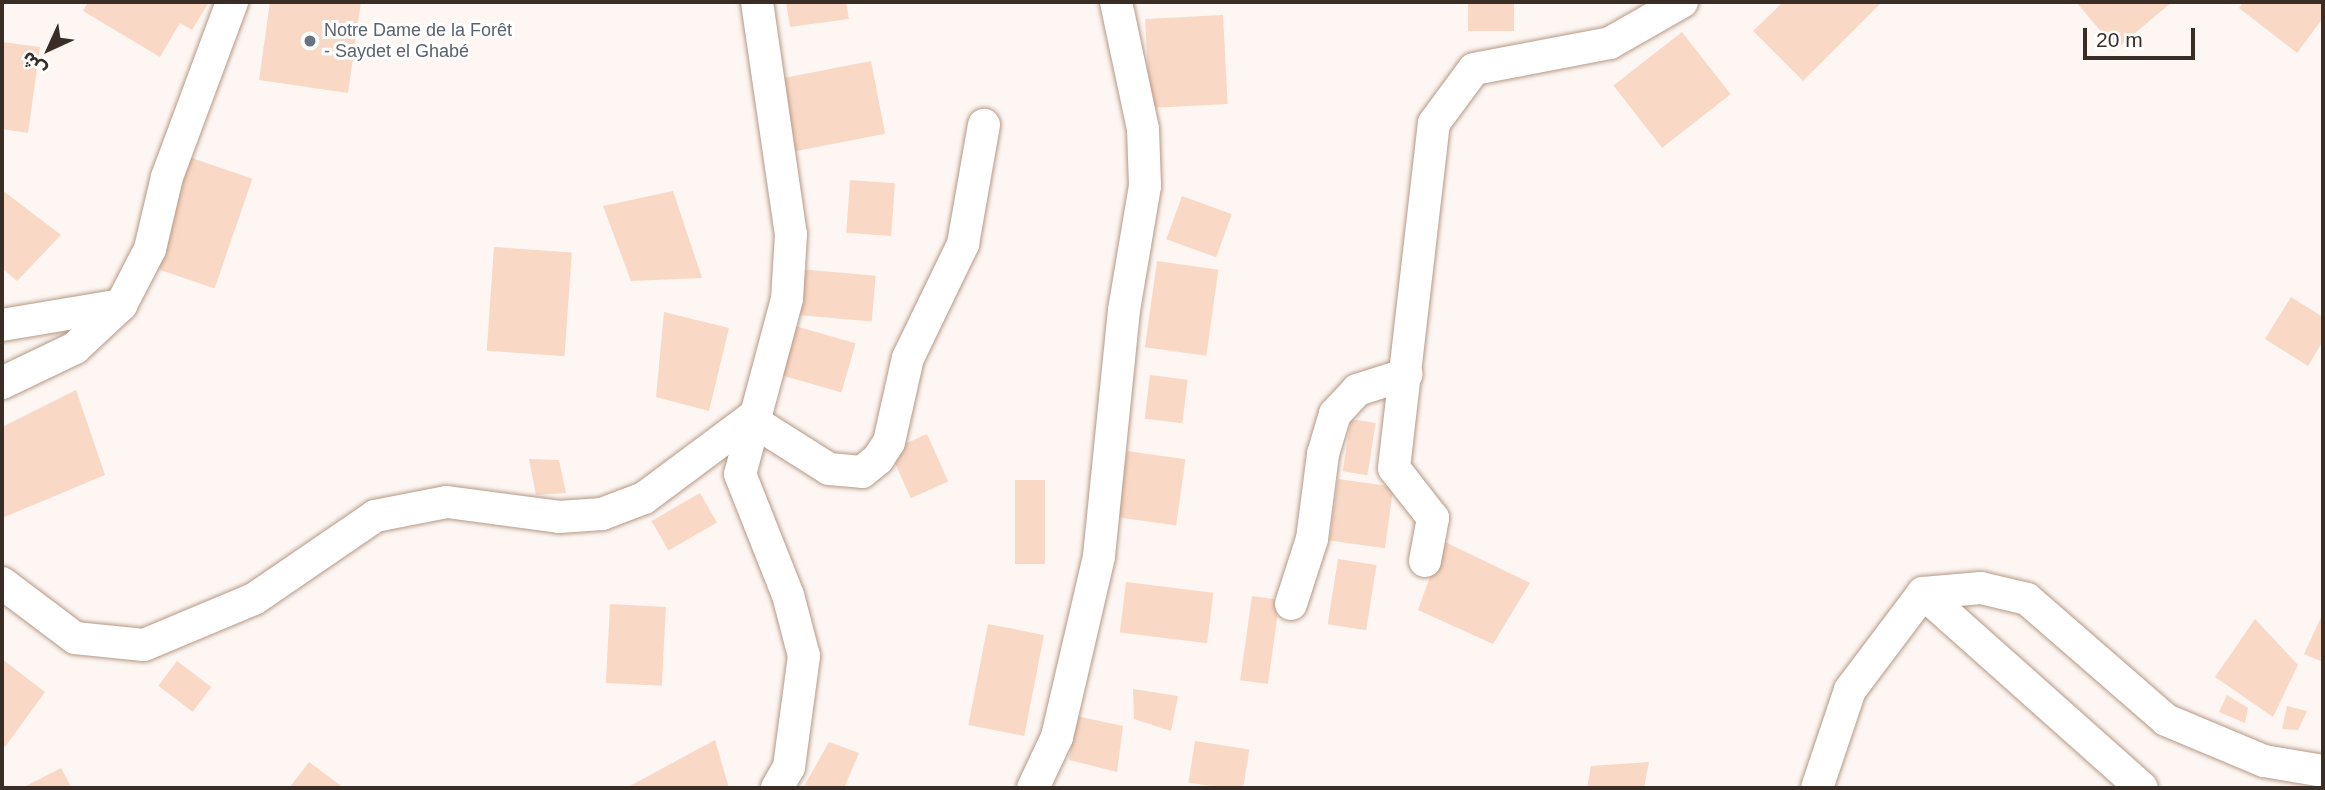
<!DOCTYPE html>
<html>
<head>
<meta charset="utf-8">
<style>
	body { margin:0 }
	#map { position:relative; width:2325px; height:790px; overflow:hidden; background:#fdf6f2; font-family:Helvetica,"Noto Sans Arabic",sans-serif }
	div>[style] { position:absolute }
	.building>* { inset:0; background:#f9d9c5; transform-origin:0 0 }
	.roads { filter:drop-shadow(0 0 2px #b69886) drop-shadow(0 0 2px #b69886) }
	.minor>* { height:32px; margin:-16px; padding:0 16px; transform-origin:16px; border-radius:16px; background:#fff }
	.dots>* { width:19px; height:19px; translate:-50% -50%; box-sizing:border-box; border:4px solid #fff; border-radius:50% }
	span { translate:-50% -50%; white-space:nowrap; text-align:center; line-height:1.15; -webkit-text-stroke:6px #fff; paint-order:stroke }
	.worship-label { font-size:18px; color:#5b616d }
	.left { translate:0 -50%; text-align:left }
	.frame { position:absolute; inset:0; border:4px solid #392d26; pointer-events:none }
	.north { position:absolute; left:14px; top:14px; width:70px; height:70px; -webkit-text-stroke:5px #fff; paint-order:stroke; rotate:225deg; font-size:19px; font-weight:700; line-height:28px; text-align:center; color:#392d26 }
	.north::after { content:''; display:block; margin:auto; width:24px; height:32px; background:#392d26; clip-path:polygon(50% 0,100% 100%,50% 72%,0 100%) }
	.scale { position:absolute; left:2083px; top:28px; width:112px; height:32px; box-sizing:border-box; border:4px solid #392d26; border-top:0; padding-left:9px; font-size:21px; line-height:24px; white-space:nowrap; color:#392d26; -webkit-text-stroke:5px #fff; paint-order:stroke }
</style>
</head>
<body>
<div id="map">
	<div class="building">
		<div style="clip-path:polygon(88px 2px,209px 2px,192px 30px,180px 23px,160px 57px,83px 11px)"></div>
		<div style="clip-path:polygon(270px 2px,361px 2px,348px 93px,259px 80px)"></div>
		<div style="clip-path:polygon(786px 2px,846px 2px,849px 19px,790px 27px)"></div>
		<div style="left:1468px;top:2px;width:46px;height:29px"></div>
		<div style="clip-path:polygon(1783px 2px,1882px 2px,1803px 81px,1753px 31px)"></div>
		<div style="clip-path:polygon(2076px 2px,2172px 2px,2116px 49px)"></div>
		<div style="clip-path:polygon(2243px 2px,2323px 2px,2323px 18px,2297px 53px,2239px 8px)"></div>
		<div style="left:1223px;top:15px;width:89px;height:78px;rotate:87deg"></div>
		<div style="left:1682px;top:32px;width:79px;height:87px;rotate:52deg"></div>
		<div style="clip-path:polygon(2px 42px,40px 47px,28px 133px,2px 129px)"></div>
		<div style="left:871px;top:61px;width:74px;height:93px;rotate:79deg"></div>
		<div style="left:189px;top:157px;width:67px;height:116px;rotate:19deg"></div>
		<div style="left:850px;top:180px;width:45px;height:53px;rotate:4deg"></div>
		<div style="clip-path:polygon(2px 190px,61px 235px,17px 281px,2px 268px)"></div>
		<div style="clip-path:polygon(673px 191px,702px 278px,631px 281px,603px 206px)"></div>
		<div style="left:1182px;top:196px;width:53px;height:46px;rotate:20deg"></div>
		<div style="left:494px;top:247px;width:78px;height:104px;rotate:4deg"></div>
		<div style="left:1157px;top:261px;width:62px;height:87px;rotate:8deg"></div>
		<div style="left:799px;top:269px;width:77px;height:46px;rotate:5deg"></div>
		<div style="clip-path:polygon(2291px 297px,2323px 317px,2323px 341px,2308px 366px,2265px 339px)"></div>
		<div style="clip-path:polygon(664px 312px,729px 328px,709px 411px,656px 397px)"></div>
		<div style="left:795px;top:326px;width:63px;height:51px;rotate:16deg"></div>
		<div style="left:1150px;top:375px;width:38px;height:44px;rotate:7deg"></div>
		<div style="clip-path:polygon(76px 390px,105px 475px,2px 518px,2px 427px)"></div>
		<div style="left:1351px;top:419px;width:25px;height:53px;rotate:9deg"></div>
		<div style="left:927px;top:434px;width:52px;height:41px;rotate:66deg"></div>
		<div style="left:1127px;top:451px;width:59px;height:67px;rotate:8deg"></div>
		<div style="clip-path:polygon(529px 459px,559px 460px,566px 493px,536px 495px)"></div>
		<div style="left:1338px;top:479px;width:56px;height:62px;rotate:8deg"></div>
		<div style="left:1015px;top:480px;width:30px;height:84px"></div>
		<div style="left:700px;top:493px;width:34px;height:56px;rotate:60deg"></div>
		<div style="clip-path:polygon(1443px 541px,1530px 583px,1493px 644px,1418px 610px)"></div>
		<div style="left:1338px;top:559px;width:39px;height:66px;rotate:9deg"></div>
		<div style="left:1126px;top:582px;width:88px;height:51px;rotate:7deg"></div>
		<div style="left:1252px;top:596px;width:28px;height:85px;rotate:8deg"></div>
		<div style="left:610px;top:604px;width:56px;height:79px;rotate:3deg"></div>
		<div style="clip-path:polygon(2323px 613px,2323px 662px,2304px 654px)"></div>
		<div style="clip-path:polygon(2255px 619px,2298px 665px,2273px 717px,2215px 677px)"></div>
		<div style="left:988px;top:624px;width:57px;height:103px;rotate:11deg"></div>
		<div style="clip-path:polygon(2px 659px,45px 692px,5px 747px,2px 744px)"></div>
		<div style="left:177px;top:661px;width:43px;height:31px;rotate:37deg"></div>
		<div style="clip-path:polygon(1133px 689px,1178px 696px,1171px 731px,1134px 719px)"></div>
		<div style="clip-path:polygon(2227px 695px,2248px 708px,2245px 723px,2219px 712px)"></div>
		<div style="clip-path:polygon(2287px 706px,2307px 711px,2298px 730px,2282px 729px)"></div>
		<div style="clip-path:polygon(1076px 716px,1123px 726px,1117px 772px,1069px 760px)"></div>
		<div style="clip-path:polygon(715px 740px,729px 788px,626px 788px)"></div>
		<div style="left:1195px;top:741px;width:55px;height:42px;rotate:9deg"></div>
		<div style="clip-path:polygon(829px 742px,859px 753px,844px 788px,803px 788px)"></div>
		<div style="clip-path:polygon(309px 762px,344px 788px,289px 788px)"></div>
		<div style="clip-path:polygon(1649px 762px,1644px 788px,1587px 788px,1591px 766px)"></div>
		<div style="clip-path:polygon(61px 768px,72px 788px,22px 788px)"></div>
	</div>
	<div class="roads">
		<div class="minor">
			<div style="left:757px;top:2px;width:234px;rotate:81.7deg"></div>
			<div style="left:791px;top:234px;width:65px;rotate:93.5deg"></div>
			<div style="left:787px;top:299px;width:181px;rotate:105deg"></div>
			<div style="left:740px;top:474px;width:130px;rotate:68.4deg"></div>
			<div style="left:788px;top:595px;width:63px;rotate:75.3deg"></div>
			<div style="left:804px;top:656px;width:112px;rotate:97.7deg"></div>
			<div style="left:789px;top:767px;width:24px;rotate:120deg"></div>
			<div style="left:2px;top:325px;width:121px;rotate:-9.5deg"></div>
			<div style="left:121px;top:305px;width:63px;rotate:-62.6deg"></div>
			<div style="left:150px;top:249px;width:74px;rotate:-76.7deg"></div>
			<div style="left:167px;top:177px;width:187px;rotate:-69.6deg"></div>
			<div style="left:2px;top:383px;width:81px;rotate:-25.6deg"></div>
			<div style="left:75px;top:348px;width:63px;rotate:-43.1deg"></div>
			<div style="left:750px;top:419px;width:93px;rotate:32.3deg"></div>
			<div style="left:829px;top:469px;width:33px;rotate:5deg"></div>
			<div style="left:862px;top:472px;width:21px;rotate:-39deg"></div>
			<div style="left:878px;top:459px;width:20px;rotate:-57deg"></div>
			<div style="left:889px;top:442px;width:86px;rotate:-77.3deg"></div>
			<div style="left:908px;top:358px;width:127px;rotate:-64.2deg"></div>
			<div style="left:963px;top:244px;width:121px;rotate:-80deg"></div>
			<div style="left:1425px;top:561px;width:44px;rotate:-79.5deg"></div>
			<div style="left:1433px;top:518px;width:63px;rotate:-128deg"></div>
			<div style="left:1394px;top:468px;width:347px;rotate:-83.4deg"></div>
			<div style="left:1434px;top:123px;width:67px;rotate:-53.5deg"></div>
			<div style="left:1474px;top:69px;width:138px;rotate:-10.8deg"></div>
			<div style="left:1610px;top:43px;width:83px;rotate:-29.7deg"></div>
			<div style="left:2px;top:583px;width:91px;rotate:37deg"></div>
			<div style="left:75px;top:638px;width:69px;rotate:5.8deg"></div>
			<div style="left:144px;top:645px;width:119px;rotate:-22.7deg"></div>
			<div style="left:254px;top:599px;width:147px;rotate:-34.4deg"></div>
			<div style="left:375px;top:516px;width:73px;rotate:-11deg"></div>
			<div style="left:447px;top:502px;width:113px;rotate:7.6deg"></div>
			<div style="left:559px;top:517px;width:43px;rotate:-4deg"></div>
			<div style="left:602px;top:514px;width:45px;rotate:-20.9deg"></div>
			<div style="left:644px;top:498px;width:132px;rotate:-36.7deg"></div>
			<div style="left:1923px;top:593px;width:293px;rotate:41.7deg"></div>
			<div style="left:1291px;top:604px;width:68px;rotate:-72.1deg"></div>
			<div style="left:1312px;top:539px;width:86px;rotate:-82.6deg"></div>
			<div style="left:1323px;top:454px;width:42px;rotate:-73.3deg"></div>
			<div style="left:1335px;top:414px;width:33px;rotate:-47deg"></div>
			<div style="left:1357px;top:390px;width:52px;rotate:-17.7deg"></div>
			<div style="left:1033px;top:788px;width:56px;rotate:-64.8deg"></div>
			<div style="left:1057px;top:737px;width:186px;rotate:-76.9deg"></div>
			<div style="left:1099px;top:556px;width:247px;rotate:-84.2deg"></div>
			<div style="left:1124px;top:310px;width:126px;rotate:-80.4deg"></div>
			<div style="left:1145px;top:186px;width:57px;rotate:-92deg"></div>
			<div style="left:1143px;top:129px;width:130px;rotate:-102deg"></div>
			<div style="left:1817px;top:788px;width:103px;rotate:-71.4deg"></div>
			<div style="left:1850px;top:690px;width:121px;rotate:-53deg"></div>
			<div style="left:1923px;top:593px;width:58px;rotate:-4.9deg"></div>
			<div style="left:1981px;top:588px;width:47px;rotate:13.4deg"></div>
			<div style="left:2027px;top:599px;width:184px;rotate:41deg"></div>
			<div style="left:2166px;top:720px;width:106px;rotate:22.7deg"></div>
			<div style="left:2264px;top:761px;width:60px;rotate:9.6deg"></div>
		</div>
	</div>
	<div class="dots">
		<div style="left:310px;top:41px;background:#6b7280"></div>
	</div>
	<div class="worship-label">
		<span class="left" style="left:324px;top:41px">Notre Dame de la Forêt<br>- Saydet el Ghabé</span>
	</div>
	<div class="frame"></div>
	<div class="north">ش</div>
	<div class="scale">20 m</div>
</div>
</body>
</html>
